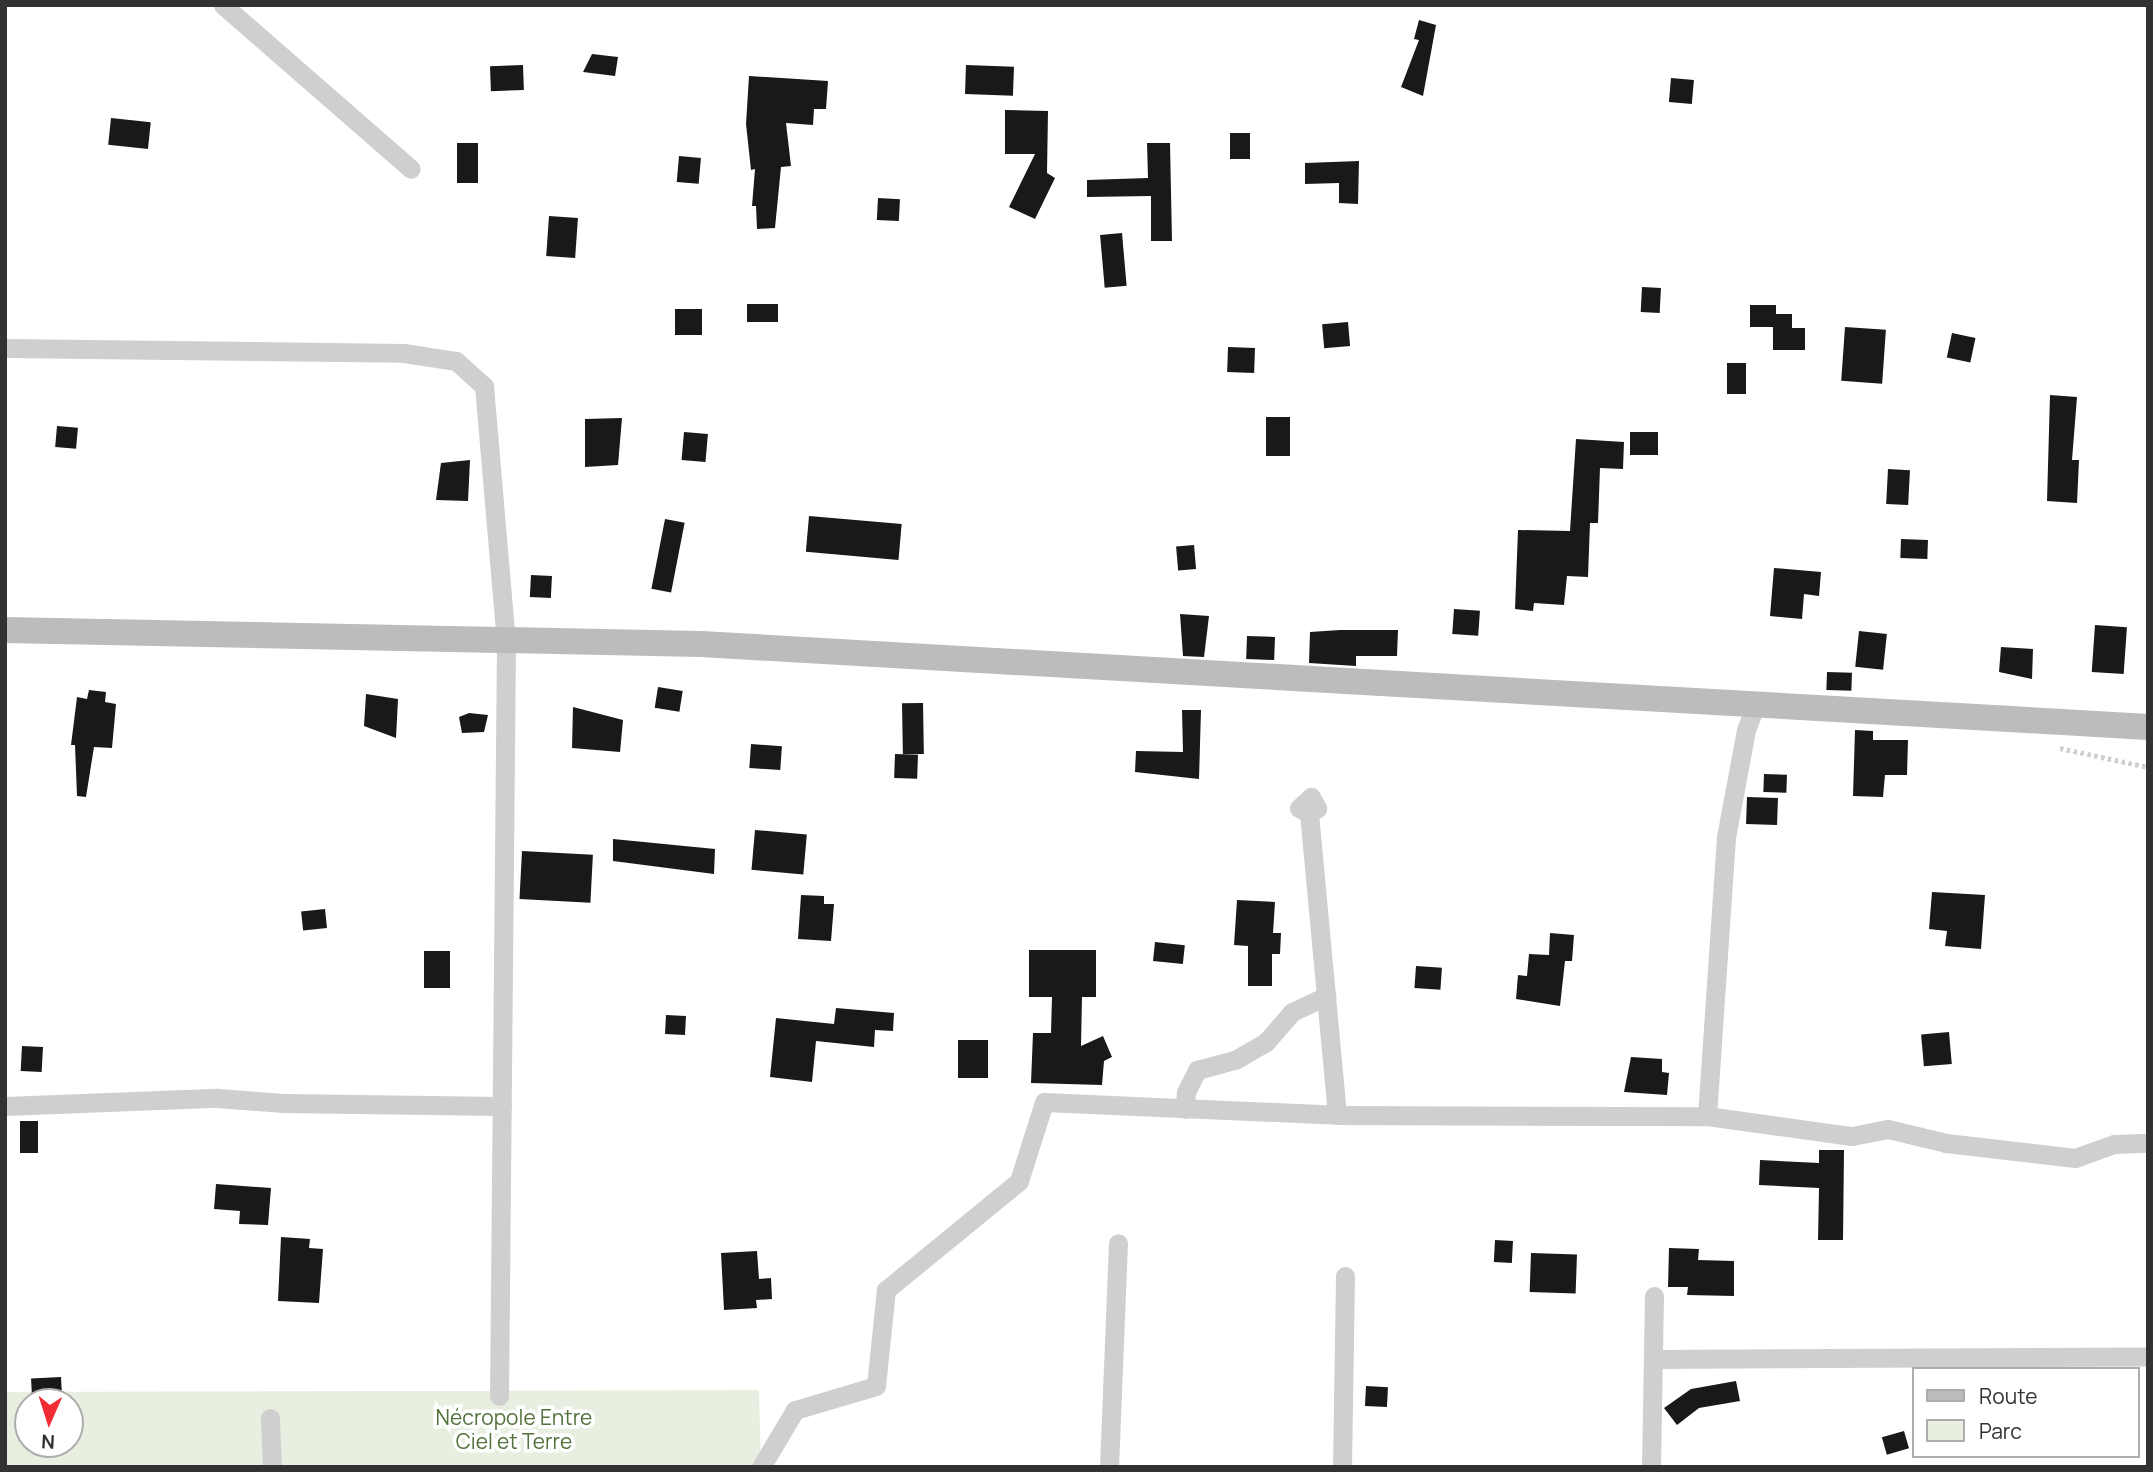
<!DOCTYPE html>
<html>
<head>
<meta charset="utf-8">
<style>
	body { margin:0 }
	#map { position:relative; width:2153px; height:1472px; overflow:hidden; background:#fff; font-family:Manrope,sans-serif }
	div>[style] { position:absolute }
	.green>* { inset:0; background:#e8efe0 }
	.building>* { inset:0; background:#191919; transform-origin:0 0 }
	.path>* { height:4.5px; margin-top:-2.25px; transform-origin:0; background:repeating-linear-gradient(90deg,#cfcfcf 0 3.5px,transparent 0 7px) }
	.street>* { height:19px; margin:-9.5px; padding:0 9.5px; transform-origin:9.5px; border-radius:9.5px; background:#cfcfcf }
	.secondary>* { height:26px; margin:-13px; padding:0 13px; transform-origin:13px; border-radius:13px; background:#bcbcbc }
	span { translate:-50% -50%; white-space:nowrap; text-align:center; line-height:1.15; -webkit-text-stroke:7px #fff; paint-order:stroke }
	.park-label { font-size:21px; color:#53723b }
	.frame { position:absolute; inset:0; border:7px solid #323232; pointer-events:none }
	.legend { position:absolute; left:1912px; top:1367px; width:228px; height:91px; box-sizing:border-box; background:#fff; border:2px solid #adadad; margin:0; padding:9px 12px; list-style:none; font-size:21px; color:#323232 }
	.legend li { display:flex; align-items:center; gap:14px; height:35px }
	.legend b { width:35px; border:2px solid #adadad }
	.north { position:absolute; left:14px; top:1388px; width:70px; height:70px; box-sizing:border-box; background:#fff; border:2px solid #adadad; border-radius:50%; rotate:183deg; font-size:19px; font-weight:700; line-height:28px; text-align:center; color:#323232 }
	.north::after { content:''; display:block; margin:auto; width:24px; height:32px; background:#f12d33; clip-path:polygon(50% 0,100% 100%,50% 72%,0 100%) }
</style>
</head>
<body>
<div id="map">
	<div class="green">
		<div style="clip-path:polygon(evenodd,759px 1390px,761px 1467px,5px 1467px,5px 1392px,759px 1390px,28px 1402px,70px 1402px,70px 1444px,28px 1444px,28px 1402px)"></div>
	</div>
	<div class="building">
		<div style="clip-path:polygon(1419px 20px,1436px 25px,1423px 96px,1401px 87px,1419px 40px,1414px 39px)"></div>
		<div style="clip-path:polygon(592px 54px,618px 57px,615px 76px,583px 72px)"></div>
		<div style="left:523px;top:65px;width:25px;height:33px;rotate:88deg"></div>
		<div style="left:966px;top:65px;width:48px;height:29px;rotate:2deg"></div>
		<div style="clip-path:polygon(749px 76px,828px 81px,826px 109px,814px 109px,813px 125px,786px 123px,791px 166px,781px 167px,775px 228px,757px 229px,756px 206px,752px 206px,755px 169px,751px 170px,746px 124px)"></div>
		<div style="left:1671px;top:78px;width:23px;height:24px;rotate:5deg"></div>
		<div style="clip-path:polygon(1005px 110px,1048px 111px,1047px 173px,1055px 178px,1035px 219px,1009px 207px,1035px 154px,1005px 154px)"></div>
		<div style="left:111px;top:118px;width:40px;height:27px;rotate:6deg"></div>
		<div style="left:1230px;top:133px;width:20px;height:26px"></div>
		<div style="left:457px;top:143px;width:21px;height:40px"></div>
		<div style="clip-path:polygon(1147px 143px,1170px 143px,1172px 241px,1151px 241px,1151px 196px,1087px 197px,1087px 180px,1148px 178px)"></div>
		<div style="left:679px;top:156px;width:22px;height:26px;rotate:5deg"></div>
		<div style="clip-path:polygon(1359px 161px,1358px 204px,1339px 203px,1339px 183px,1305px 184px,1305px 163px)"></div>
		<div style="left:878px;top:198px;width:22px;height:22px;rotate:3deg"></div>
		<div style="left:549px;top:216px;width:29px;height:40px;rotate:4deg"></div>
		<div style="left:1122px;top:233px;width:53px;height:22px;rotate:85deg"></div>
		<div style="left:1642px;top:287px;width:19px;height:25px;rotate:3deg"></div>
		<div style="left:778px;top:304px;width:18px;height:31px;rotate:90deg"></div>
		<div style="clip-path:polygon(1750px 305px,1776px 305px,1776px 314px,1792px 314px,1792px 328px,1805px 328px,1805px 350px,1773px 350px,1773px 327px,1750px 327px)"></div>
		<div style="left:675px;top:309px;width:27px;height:26px"></div>
		<div style="left:1348px;top:322px;width:24px;height:26px;rotate:85deg"></div>
		<div style="left:1845px;top:327px;width:41px;height:54px;rotate:4deg"></div>
		<div style="left:1952px;top:333px;width:24px;height:25px;rotate:12deg"></div>
		<div style="left:1255px;top:348px;width:25px;height:27px;rotate:92deg"></div>
		<div style="left:1727px;top:363px;width:19px;height:31px"></div>
		<div style="clip-path:polygon(2050px 395px,2077px 397px,2072px 460px,2079px 460px,2077px 503px,2047px 501px)"></div>
		<div style="left:1266px;top:417px;width:24px;height:39px"></div>
		<div style="clip-path:polygon(622px 418px,618px 465px,585px 467px,585px 419px)"></div>
		<div style="left:57px;top:426px;width:21px;height:21px;rotate:5deg"></div>
		<div style="left:684px;top:432px;width:24px;height:28px;rotate:5deg"></div>
		<div style="left:1630px;top:432px;width:28px;height:23px"></div>
		<div style="clip-path:polygon(1576px 439px,1624px 442px,1623px 469px,1600px 468px,1598px 523px,1590px 523px,1588px 577px,1567px 576px,1564px 605px,1534px 603px,1533px 611px,1515px 609px,1518px 530px,1570px 531px)"></div>
		<div style="clip-path:polygon(470px 460px,468px 501px,436px 500px,441px 463px)"></div>
		<div style="left:1888px;top:469px;width:22px;height:35px;rotate:3deg"></div>
		<div style="left:809px;top:516px;width:93px;height:36px;rotate:5deg"></div>
		<div style="left:665px;top:519px;width:20px;height:71px;rotate:11deg"></div>
		<div style="left:1901px;top:539px;width:27px;height:19px;rotate:2deg"></div>
		<div style="left:1194px;top:545px;width:24px;height:18px;rotate:85deg"></div>
		<div style="clip-path:polygon(1774px 568px,1821px 572px,1819px 596px,1804px 594px,1802px 619px,1770px 616px)"></div>
		<div style="left:531px;top:575px;width:21px;height:22px;rotate:3deg"></div>
		<div style="left:1454px;top:609px;width:26px;height:25px;rotate:4deg"></div>
		<div style="clip-path:polygon(1180px 614px,1209px 616px,1204px 657px,1183px 656px)"></div>
		<div style="left:2095px;top:625px;width:32px;height:47px;rotate:4deg"></div>
		<div style="clip-path:polygon(1340px 630px,1398px 630px,1397px 656px,1356px 656px,1356px 666px,1309px 663px,1310px 632px)"></div>
		<div style="left:1859px;top:631px;width:28px;height:36px;rotate:6deg"></div>
		<div style="left:1247px;top:636px;width:28px;height:23px;rotate:2deg"></div>
		<div style="clip-path:polygon(2001px 647px,2033px 649px,2032px 679px,1999px 672px)"></div>
		<div style="left:1827px;top:672px;width:25px;height:18px;rotate:2deg"></div>
		<div style="left:658px;top:687px;width:25px;height:21px;rotate:9deg"></div>
		<div style="clip-path:polygon(89px 690px,106px 692px,105px 702px,116px 704px,112px 748px,94px 747px,86px 797px,77px 796px,75px 745px,71px 745px,77px 697px,87px 699px)"></div>
		<div style="clip-path:polygon(366px 694px,398px 699px,396px 738px,364px 726px)"></div>
		<div style="left:923px;top:703px;width:51px;height:21px;rotate:89deg"></div>
		<div style="clip-path:polygon(573px 707px,623px 720px,620px 752px,572px 748px)"></div>
		<div style="clip-path:polygon(1182px 710px,1201px 710px,1199px 779px,1135px 772px,1136px 751px,1183px 752px)"></div>
		<div style="clip-path:polygon(469px 713px,488px 715px,484px 732px,462px 733px,459px 717px)"></div>
		<div style="clip-path:polygon(1855px 730px,1873px 731px,1873px 740px,1908px 740px,1907px 775px,1885px 775px,1883px 797px,1853px 796px)"></div>
		<div style="left:751px;top:744px;width:31px;height:24px;rotate:4deg"></div>
		<div style="left:895px;top:754px;width:23px;height:24px;rotate:2deg"></div>
		<div style="left:1764px;top:774px;width:23px;height:18px;rotate:2deg"></div>
		<div style="left:1747px;top:797px;width:31px;height:27px;rotate:2deg"></div>
		<div style="left:755px;top:830px;width:52px;height:40px;rotate:5deg"></div>
		<div style="clip-path:polygon(613px 839px,715px 849px,714px 874px,613px 861px)"></div>
		<div style="left:522px;top:851px;width:71px;height:48px;rotate:3deg"></div>
		<div style="clip-path:polygon(1932px 892px,1985px 895px,1981px 949px,1945px 946px,1947px 931px,1929px 929px)"></div>
		<div style="clip-path:polygon(801px 895px,824px 896px,824px 904px,834px 904px,831px 941px,798px 939px)"></div>
		<div style="clip-path:polygon(1237px 900px,1275px 902px,1273px 933px,1281px 933px,1280px 954px,1272px 954px,1272px 986px,1248px 986px,1248px 946px,1234px 945px)"></div>
		<div style="left:325px;top:909px;width:19px;height:24px;rotate:84deg"></div>
		<div style="clip-path:polygon(1550px 933px,1574px 935px,1572px 961px,1565px 961px,1560px 1006px,1516px 999px,1518px 975px,1527px 976px,1529px 954px,1549px 955px)"></div>
		<div style="left:1155px;top:942px;width:30px;height:19px;rotate:6deg"></div>
		<div style="clip-path:polygon(1029px 950px,1096px 950px,1096px 997px,1082px 997px,1081px 1046px,1103px 1036px,1112px 1057px,1104px 1061px,1102px 1085px,1031px 1083px,1033px 1033px,1051px 1033px,1052px 997px,1029px 997px)"></div>
		<div style="left:424px;top:951px;width:26px;height:37px"></div>
		<div style="left:1416px;top:966px;width:26px;height:22px;rotate:4deg"></div>
		<div style="clip-path:polygon(836px 1008px,894px 1013px,893px 1031px,875px 1030px,874px 1047px,816px 1041px,812px 1082px,770px 1077px,776px 1018px,834px 1024px)"></div>
		<div style="left:666px;top:1015px;width:20px;height:19px;rotate:3deg"></div>
		<div style="left:1949px;top:1032px;width:32px;height:28px;rotate:85deg"></div>
		<div style="left:958px;top:1040px;width:30px;height:38px"></div>
		<div style="left:22px;top:1046px;width:21px;height:25px;rotate:3deg"></div>
		<div style="clip-path:polygon(1631px 1057px,1662px 1059px,1662px 1072px,1669px 1073px,1667px 1095px,1624px 1092px)"></div>
		<div style="left:20px;top:1121px;width:18px;height:32px"></div>
		<div style="clip-path:polygon(1819px 1150px,1844px 1150px,1843px 1240px,1818px 1240px,1819px 1188px,1759px 1185px,1760px 1160px,1819px 1163px)"></div>
		<div style="clip-path:polygon(216px 1184px,271px 1188px,268px 1225px,239px 1224px,240px 1211px,214px 1209px)"></div>
		<div style="clip-path:polygon(281px 1237px,310px 1239px,309px 1248px,323px 1249px,319px 1303px,278px 1301px)"></div>
		<div style="left:1495px;top:1240px;width:18px;height:22px;rotate:3deg"></div>
		<div style="clip-path:polygon(1669px 1248px,1699px 1249px,1698px 1260px,1734px 1261px,1734px 1296px,1687px 1295px,1688px 1287px,1668px 1287px)"></div>
		<div style="clip-path:polygon(757px 1251px,759px 1279px,771px 1278px,772px 1299px,756px 1300px,757px 1308px,724px 1310px,721px 1253px)"></div>
		<div style="left:1531px;top:1253px;width:46px;height:39px;rotate:2deg"></div>
		<div style="left:61px;top:1377px;width:21px;height:30px;rotate:87deg"></div>
		<div style="clip-path:polygon(1736px 1381px,1740px 1401px,1699px 1408px,1677px 1425px,1664px 1408px,1691px 1389px)"></div>
		<div style="left:1366px;top:1386px;width:22px;height:20px;rotate:3deg"></div>
		<div style="left:1904px;top:1431px;width:18px;height:23px;rotate:74deg"></div>
	</div>
	<div class="path">
		<div style="left:2060px;top:748px;width:90px;rotate:12.2deg"></div>
	</div>
	<div class="street">
		<div style="left:223px;top:5px;width:249px;rotate:41.1deg"></div>
		<div style="left:5px;top:348px;width:399px;rotate:0.7deg"></div>
		<div style="left:404px;top:353px;width:53px;rotate:8.7deg"></div>
		<div style="left:456px;top:361px;width:38px;rotate:42deg"></div>
		<div style="left:484px;top:386px;width:257px;rotate:85.1deg"></div>
		<div style="left:506px;top:642px;width:754px;rotate:90.53deg"></div>
		<div style="left:1309px;top:813px;width:11px;rotate:-153deg"></div>
		<div style="left:1299px;top:808px;width:16px;rotate:-43deg"></div>
		<div style="left:1311px;top:797px;width:13px;rotate:61deg"></div>
		<div style="left:1317px;top:808px;width:9px;rotate:148deg"></div>
		<div style="left:1309px;top:813px;width:303px;rotate:84.7deg"></div>
		<div style="left:5px;top:1106px;width:212px;rotate:-2.2deg"></div>
		<div style="left:217px;top:1098px;width:67px;rotate:4.3deg"></div>
		<div style="left:284px;top:1103px;width:218px;rotate:0.8deg"></div>
		<div style="left:1185px;top:1109px;width:17px;rotate:-87deg"></div>
		<div style="left:1186px;top:1092px;width:25px;rotate:-63deg"></div>
		<div style="left:1197px;top:1070px;width:39px;rotate:-15deg"></div>
		<div style="left:1235px;top:1060px;width:36px;rotate:-30deg"></div>
		<div style="left:1266px;top:1042px;width:40px;rotate:-49deg"></div>
		<div style="left:1292px;top:1012px;width:38px;rotate:-25deg"></div>
		<div style="left:1707px;top:1116px;width:280px;rotate:-86.1deg"></div>
		<div style="left:1726px;top:837px;width:109px;rotate:-79.4deg"></div>
		<div style="left:1746px;top:730px;width:28px;rotate:-69deg"></div>
		<div style="left:1653px;top:1359px;width:495px;rotate:-0.3deg"></div>
		<div style="left:270px;top:1418px;width:49px;rotate:87.7deg"></div>
		<div style="left:761px;top:1467px;width:66px;rotate:-59.2deg"></div>
		<div style="left:795px;top:1410px;width:84px;rotate:-16.5deg"></div>
		<div style="left:876px;top:1386px;width:97px;rotate:-84.1deg"></div>
		<div style="left:886px;top:1290px;width:172px;rotate:-39.3deg"></div>
		<div style="left:1019px;top:1181px;width:83px;rotate:-72.4deg"></div>
		<div style="left:1044px;top:1102px;width:293px;rotate:2.5deg"></div>
		<div style="left:1337px;top:1115px;width:370px;rotate:0.2deg"></div>
		<div style="left:1707px;top:1116px;width:146px;rotate:7.9deg"></div>
		<div style="left:1852px;top:1136px;width:37px;rotate:-11deg"></div>
		<div style="left:1888px;top:1129px;width:60px;rotate:13.6deg"></div>
		<div style="left:1946px;top:1143px;width:130px;rotate:6.6deg"></div>
		<div style="left:2075px;top:1158px;width:41px;rotate:-19.7deg"></div>
		<div style="left:2114px;top:1144px;width:34px;rotate:-2deg"></div>
		<div style="left:1109px;top:1467px;width:224px;rotate:-87.7deg"></div>
		<div style="left:1342px;top:1467px;width:191px;rotate:-89.1deg"></div>
		<div style="left:1651px;top:1467px;width:171px;rotate:-89deg"></div>
	</div>
	<div class="secondary">
		<div style="left:5px;top:630px;width:696px;rotate:1.15deg"></div>
		<div style="left:701px;top:644px;width:1449px;rotate:3.28deg"></div>
	</div>
	<div class="park-label">
		<span style="left:514px;top:1429px">Nécropole Entre<br>Ciel et Terre</span>
	</div>
	<div class="frame"></div>
	<ul class="legend">
	<li><b style="height:9px;background:#bcbcbc"></b>Route</li>
	<li><b style="height:19px;background:#e8efe0"></b>Parc</li>
	</ul>
	<div class="north">N</div>
</div>
</body>
</html>
